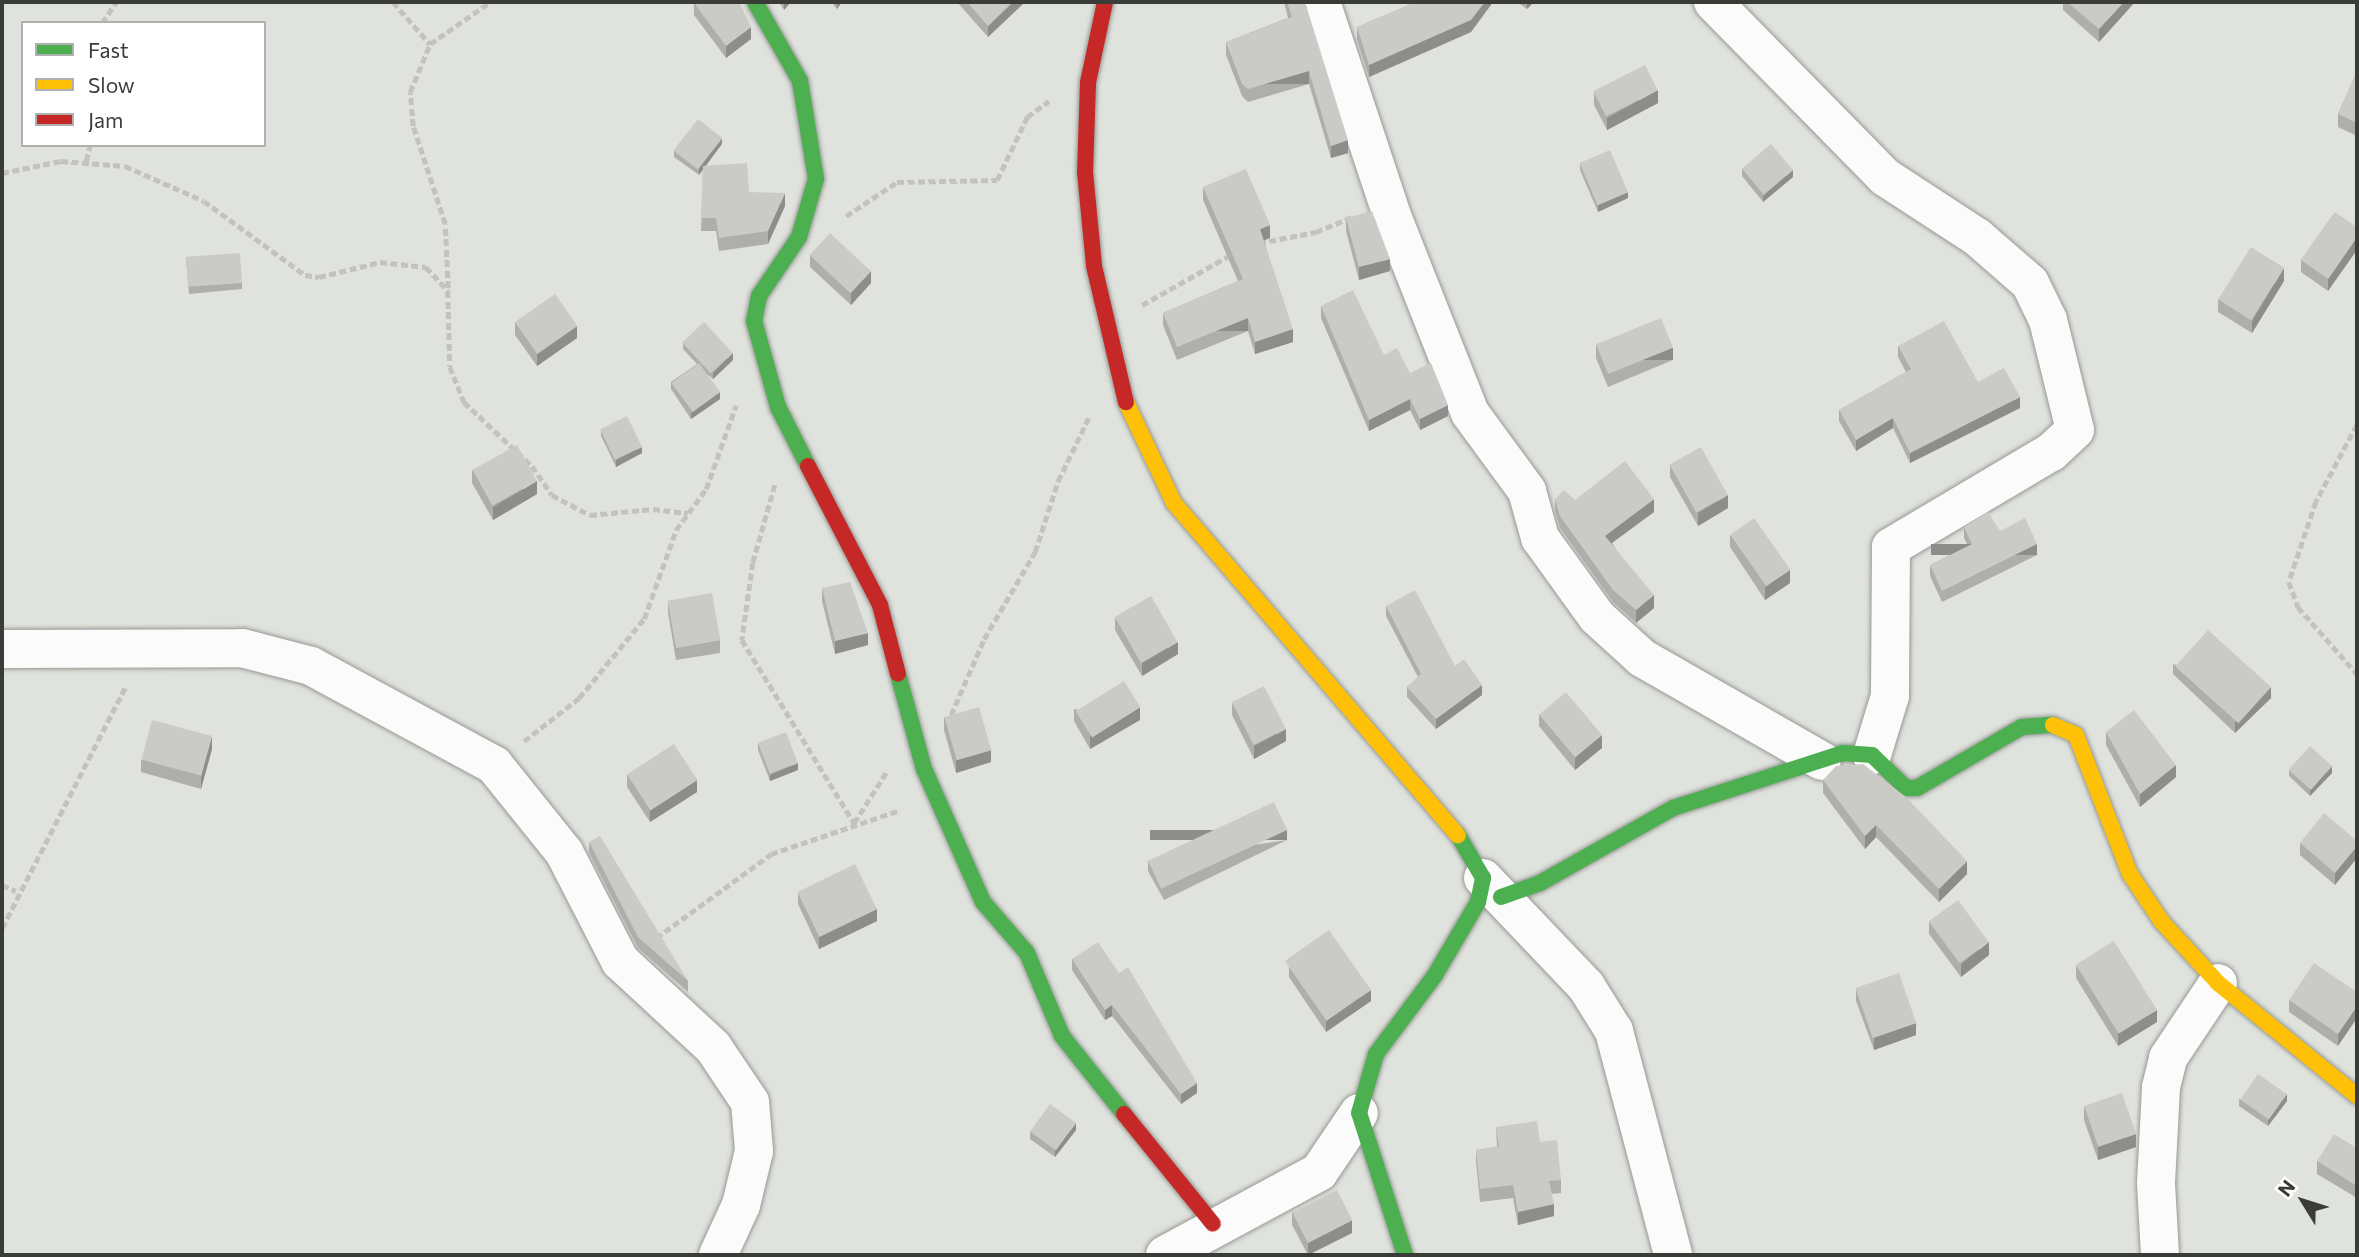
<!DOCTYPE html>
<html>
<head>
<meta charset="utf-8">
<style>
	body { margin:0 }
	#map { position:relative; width:2359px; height:1257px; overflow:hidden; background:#e0e3dd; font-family:Commissioner,sans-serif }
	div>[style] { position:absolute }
	.path>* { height:4.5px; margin-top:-2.25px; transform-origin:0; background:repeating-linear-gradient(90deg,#c1c2c1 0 7px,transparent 0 10.5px) }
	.roads { filter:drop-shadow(0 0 2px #969994) drop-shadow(0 0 2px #969994) }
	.street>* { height:38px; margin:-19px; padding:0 19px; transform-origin:19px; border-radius:19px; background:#fafbfa }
	.fast>* { height:16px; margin:-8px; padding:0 8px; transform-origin:8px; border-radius:8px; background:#4caf50 }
	.slow>* { height:16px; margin:-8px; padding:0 8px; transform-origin:8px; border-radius:8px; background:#ffc107 }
	.jam>* { height:16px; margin:-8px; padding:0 8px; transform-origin:8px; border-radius:8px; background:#c62828 }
	.wall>* { inset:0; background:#aeafaa }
	.shaded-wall>* { inset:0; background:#8d8e8b; transform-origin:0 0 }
	.building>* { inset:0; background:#cacbc6; transform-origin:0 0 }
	span { translate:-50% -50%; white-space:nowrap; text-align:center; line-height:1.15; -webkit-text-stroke:5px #fff; paint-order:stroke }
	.frame { position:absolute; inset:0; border:4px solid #3a3c38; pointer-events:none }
	.legend { position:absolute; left:21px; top:21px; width:245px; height:126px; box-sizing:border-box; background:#fff; border:2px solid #b0b1af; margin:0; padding:9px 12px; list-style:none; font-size:21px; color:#3a3c38 }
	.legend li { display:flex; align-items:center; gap:14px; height:35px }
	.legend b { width:35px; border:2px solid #b0b1af }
	.north { position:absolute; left:2268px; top:1166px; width:70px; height:70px; -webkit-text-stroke:5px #fff; paint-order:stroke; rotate:308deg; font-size:19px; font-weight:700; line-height:28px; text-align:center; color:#3a3c38 }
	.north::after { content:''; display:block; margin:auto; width:24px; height:32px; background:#3a3c38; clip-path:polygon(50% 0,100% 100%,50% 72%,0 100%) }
</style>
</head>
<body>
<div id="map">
	<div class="path">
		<div style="left:393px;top:2px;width:56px;rotate:48.6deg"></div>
		<div style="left:102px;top:23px;width:25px;rotate:-56deg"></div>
		<div style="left:86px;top:161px;width:16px;rotate:-76deg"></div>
		<div style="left:2px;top:173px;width:60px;rotate:-11.5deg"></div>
		<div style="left:61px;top:161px;width:64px;rotate:4.5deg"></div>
		<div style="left:125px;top:166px;width:86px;rotate:23.9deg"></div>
		<div style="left:204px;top:201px;width:125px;rotate:36.2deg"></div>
		<div style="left:305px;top:275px;width:14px;rotate:8deg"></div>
		<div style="left:319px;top:277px;width:63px;rotate:-13.8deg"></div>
		<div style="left:380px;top:262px;width:46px;rotate:6.2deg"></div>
		<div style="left:426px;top:267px;width:33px;rotate:47deg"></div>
		<div style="left:448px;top:291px;width:76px;rotate:88.5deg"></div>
		<div style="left:450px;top:367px;width:38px;rotate:68deg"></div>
		<div style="left:464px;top:402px;width:93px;rotate:43.3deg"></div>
		<div style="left:532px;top:466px;width:35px;rotate:55deg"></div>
		<div style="left:552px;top:495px;width:43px;rotate:27.8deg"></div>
		<div style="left:590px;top:515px;width:63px;rotate:-5.4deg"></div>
		<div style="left:653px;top:509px;width:35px;rotate:7deg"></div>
		<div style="left:846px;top:216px;width:61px;rotate:-33.7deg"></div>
		<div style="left:897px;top:182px;width:100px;rotate:-1.1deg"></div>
		<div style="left:997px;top:180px;width:70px;rotate:-64.5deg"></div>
		<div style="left:1027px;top:117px;width:27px;rotate:-36deg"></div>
		<div style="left:1259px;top:243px;width:58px;rotate:-10.9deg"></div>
		<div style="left:1316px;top:232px;width:41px;rotate:-22.8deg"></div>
		<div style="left:448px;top:288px;width:64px;rotate:-92.7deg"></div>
		<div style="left:445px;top:224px;width:103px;rotate:-108.1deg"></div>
		<div style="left:413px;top:126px;width:34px;rotate:-95deg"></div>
		<div style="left:410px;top:92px;width:52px;rotate:-67.4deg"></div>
		<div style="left:430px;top:44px;width:73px;rotate:-35deg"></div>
		<div style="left:1142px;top:305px;width:103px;rotate:-29.5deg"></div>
		<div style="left:2357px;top:425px;width:87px;rotate:118deg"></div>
		<div style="left:2316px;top:502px;width:84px;rotate:108.6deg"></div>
		<div style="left:2289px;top:582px;width:27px;rotate:70deg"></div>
		<div style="left:2298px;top:607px;width:89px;rotate:48.6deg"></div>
		<div style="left:775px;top:485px;width:81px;rotate:105.8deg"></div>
		<div style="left:753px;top:563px;width:78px;rotate:98.1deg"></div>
		<div style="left:742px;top:640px;width:215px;rotate:58.5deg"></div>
		<div style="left:951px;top:715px;width:83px;rotate:-66.5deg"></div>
		<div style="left:984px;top:639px;width:101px;rotate:-59.6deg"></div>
		<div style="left:1035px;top:552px;width:75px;rotate:-72.1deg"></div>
		<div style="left:1058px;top:481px;width:71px;rotate:-64.2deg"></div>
		<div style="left:524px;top:741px;width:70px;rotate:-38deg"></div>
		<div style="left:579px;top:698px;width:102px;rotate:-50.6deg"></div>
		<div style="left:644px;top:619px;width:95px;rotate:-70.2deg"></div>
		<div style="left:676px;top:530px;width:51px;rotate:-53.8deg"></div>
		<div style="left:706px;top:489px;width:89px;rotate:-70.3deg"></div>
		<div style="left:854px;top:823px;width:62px;rotate:-57.6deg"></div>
		<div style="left:2px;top:885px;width:15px;rotate:23deg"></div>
		<div style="left:2px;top:928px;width:270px;rotate:-62.9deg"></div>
		<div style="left:656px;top:938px;width:142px;rotate:-36.1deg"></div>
		<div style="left:771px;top:854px;width:136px;rotate:-18.8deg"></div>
	</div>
	<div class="roads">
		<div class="street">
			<div style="left:1321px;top:2px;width:231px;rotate:71.6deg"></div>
			<div style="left:1394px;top:221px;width:206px;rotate:68.4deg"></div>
			<div style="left:1470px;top:413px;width:97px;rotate:53.8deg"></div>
			<div style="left:1527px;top:491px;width:49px;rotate:74.5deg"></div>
			<div style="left:1540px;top:538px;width:97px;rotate:54.2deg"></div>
			<div style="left:1597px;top:617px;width:61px;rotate:42.3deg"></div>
			<div style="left:1642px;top:658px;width:207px;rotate:29.8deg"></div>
			<div style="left:1713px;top:2px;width:245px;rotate:45.5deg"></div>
			<div style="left:1885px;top:177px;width:110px;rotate:33.1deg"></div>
			<div style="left:1977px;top:237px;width:70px;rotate:41deg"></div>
			<div style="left:2030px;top:283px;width:41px;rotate:64.1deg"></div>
			<div style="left:2048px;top:320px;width:113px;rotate:76.2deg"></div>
			<div style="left:2075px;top:430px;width:33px;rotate:137deg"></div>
			<div style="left:2051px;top:452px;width:186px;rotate:149.3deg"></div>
			<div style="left:1891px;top:547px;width:149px;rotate:90.4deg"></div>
			<div style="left:1890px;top:696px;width:62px;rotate:107deg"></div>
			<div style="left:2px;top:649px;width:240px;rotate:-0.2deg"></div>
			<div style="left:242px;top:648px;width:71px;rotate:14.6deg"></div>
			<div style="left:311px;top:666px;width:208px;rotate:28.4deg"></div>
			<div style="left:494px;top:765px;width:112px;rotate:51.2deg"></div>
			<div style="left:564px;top:852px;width:123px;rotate:62.8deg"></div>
			<div style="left:620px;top:961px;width:127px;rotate:42.8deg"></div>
			<div style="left:713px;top:1047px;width:66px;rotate:56.1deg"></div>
			<div style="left:750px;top:1102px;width:49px;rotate:85.3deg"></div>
			<div style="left:754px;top:1151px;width:56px;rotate:103.5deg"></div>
			<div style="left:741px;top:1205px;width:55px;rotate:114.7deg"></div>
			<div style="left:1483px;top:878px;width:149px;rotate:46.4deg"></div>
			<div style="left:1586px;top:986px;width:53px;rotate:58.1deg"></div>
			<div style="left:1614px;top:1031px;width:232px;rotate:75.2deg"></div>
			<div style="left:1165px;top:1255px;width:175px;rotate:-28.3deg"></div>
			<div style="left:1319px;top:1172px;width:71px;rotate:-55.9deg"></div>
			<div style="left:2160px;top:1255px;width:72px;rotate:-93.2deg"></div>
			<div style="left:2156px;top:1183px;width:96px;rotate:-87deg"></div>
			<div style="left:2161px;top:1087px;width:30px;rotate:-76deg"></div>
			<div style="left:2168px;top:1058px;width:90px;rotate:-56.3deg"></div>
		</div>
		<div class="fast">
			<div style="left:755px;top:2px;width:91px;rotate:60.3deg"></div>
			<div style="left:800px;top:81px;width:99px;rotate:80.7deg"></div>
			<div style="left:816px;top:179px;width:60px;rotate:106.3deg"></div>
			<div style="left:799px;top:237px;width:71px;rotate:124.1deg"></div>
			<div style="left:759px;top:296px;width:25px;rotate:101deg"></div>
			<div style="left:754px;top:321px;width:89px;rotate:74.4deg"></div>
			<div style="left:778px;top:407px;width:66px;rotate:63deg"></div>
			<div style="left:898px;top:674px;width:98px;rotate:74.7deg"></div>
			<div style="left:924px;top:769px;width:145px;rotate:66.1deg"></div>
			<div style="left:983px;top:902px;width:67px;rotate:49.2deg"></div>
			<div style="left:1027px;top:953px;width:90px;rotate:67.1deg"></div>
			<div style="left:1062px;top:1036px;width:100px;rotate:51.5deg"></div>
			<div style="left:1501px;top:897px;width:41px;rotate:-19.7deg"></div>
			<div style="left:1540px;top:883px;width:153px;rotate:-29.4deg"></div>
			<div style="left:1673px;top:808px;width:179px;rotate:-17.9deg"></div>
			<div style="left:1843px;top:753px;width:29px;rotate:4deg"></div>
			<div style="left:1872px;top:755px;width:47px;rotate:44.1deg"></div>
			<div style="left:1906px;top:788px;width:11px"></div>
			<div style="left:1917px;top:788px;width:121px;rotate:-30.2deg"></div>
			<div style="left:2022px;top:727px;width:31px;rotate:-4deg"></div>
			<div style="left:1405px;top:1255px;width:149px;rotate:-107.9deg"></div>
			<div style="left:1359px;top:1113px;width:61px;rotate:-73.9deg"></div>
			<div style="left:1376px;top:1054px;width:99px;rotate:-53.2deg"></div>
			<div style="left:1435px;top:975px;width:85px;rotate:-59.5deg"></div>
			<div style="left:1478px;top:902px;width:25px;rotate:-78deg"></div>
			<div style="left:1483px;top:878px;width:50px;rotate:-120.2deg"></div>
		</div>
		<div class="slow">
			<div style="left:1126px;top:402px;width:112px;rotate:64.6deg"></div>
			<div style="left:1174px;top:503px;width:437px;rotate:49.5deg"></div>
			<div style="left:2053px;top:725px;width:25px;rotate:23deg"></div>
			<div style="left:2076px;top:735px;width:149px;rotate:68.8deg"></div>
			<div style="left:2130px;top:874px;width:58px;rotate:56.3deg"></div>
			<div style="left:2162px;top:922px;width:83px;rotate:47.4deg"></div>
			<div style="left:2218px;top:983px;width:179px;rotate:39.1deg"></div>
		</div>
		<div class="jam">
			<div style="left:1105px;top:2px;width:83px;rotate:101.9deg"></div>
			<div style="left:1088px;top:83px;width:89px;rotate:91.9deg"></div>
			<div style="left:1085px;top:172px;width:94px;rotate:84.5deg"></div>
			<div style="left:1094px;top:266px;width:140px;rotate:76.8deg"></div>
			<div style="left:808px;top:466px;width:157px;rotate:62.6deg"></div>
			<div style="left:880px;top:605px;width:71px;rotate:75.4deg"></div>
			<div style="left:1124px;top:1114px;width:141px;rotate:51deg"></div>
		</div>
	</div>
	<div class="wall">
		<div style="clip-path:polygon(779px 2px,791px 2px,784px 10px)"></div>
		<div style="clip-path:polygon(831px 2px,842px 2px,837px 9px)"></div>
		<div style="clip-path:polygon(957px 2px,1025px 2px,988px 37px)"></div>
		<div style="clip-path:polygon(1284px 2px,1305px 2px,1348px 153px,1331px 158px,1309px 84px,1248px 102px,1242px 96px,1226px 55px,1226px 42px,1288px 18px)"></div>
		<div style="clip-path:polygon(1416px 2px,1493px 2px,1471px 32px,1369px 77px,1357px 40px,1357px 27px)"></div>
		<div style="clip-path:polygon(1517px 2px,1534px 2px,1527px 9px)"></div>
		<div style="clip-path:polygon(2063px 2px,2135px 2px,2099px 42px,2063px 10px)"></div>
		<div style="clip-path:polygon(694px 3px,751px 39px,726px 58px,694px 15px)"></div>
		<div style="clip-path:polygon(2357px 71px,2357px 136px,2338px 127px,2338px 114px)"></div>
		<div style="clip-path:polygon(1594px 92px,1658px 103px,1607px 130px,1594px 105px)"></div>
		<div style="clip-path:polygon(722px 144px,705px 166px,749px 192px,785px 206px,768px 244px,719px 251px,716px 231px,701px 231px,703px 169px,699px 175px,674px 157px,674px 151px)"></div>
		<div style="clip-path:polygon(1580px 164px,1628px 198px,1598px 212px,1580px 170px)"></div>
		<div style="clip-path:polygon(1742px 169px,1793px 177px,1763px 202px,1742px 176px)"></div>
		<div style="clip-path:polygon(1203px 187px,1270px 238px,1264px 240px,1293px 342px,1255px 354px,1248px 331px,1177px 360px,1163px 325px,1163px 313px,1238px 281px,1203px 200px)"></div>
		<div style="clip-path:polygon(2335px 212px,2328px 291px,2301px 272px,2301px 260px)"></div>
		<div style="clip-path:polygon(1346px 218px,1390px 271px,1359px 280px,1346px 231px)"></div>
		<div style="clip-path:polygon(810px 255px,871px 283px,851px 305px,810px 267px)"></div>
		<div style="clip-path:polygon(186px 257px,242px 283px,242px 289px,189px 294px)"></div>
		<div style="clip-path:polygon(2284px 281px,2252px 333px,2218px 312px,2218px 299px)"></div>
		<div style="clip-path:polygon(1321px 306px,1384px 355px,1410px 373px,1448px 416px,1420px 430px,1410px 410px,1369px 431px,1321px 318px)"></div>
		<div style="clip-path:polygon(515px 322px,577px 338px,537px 366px,515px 335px)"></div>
		<div style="clip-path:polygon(683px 343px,733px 360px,713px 379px,707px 374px,720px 399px,691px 419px,671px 389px,671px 382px,697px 364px,683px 349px)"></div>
		<div style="clip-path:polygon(1596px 345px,1673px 360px,1608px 387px,1596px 358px)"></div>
		<div style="clip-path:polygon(1898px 346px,1978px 382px,2020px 408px,1910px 463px,1893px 428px,1856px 451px,1839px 421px,1839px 410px,1906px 372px,1898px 357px)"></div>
		<div style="clip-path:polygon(601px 430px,642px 453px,616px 467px,601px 436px)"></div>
		<div style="clip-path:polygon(1670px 465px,1728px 508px,1698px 526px,1670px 477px)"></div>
		<div style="clip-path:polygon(472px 470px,537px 494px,493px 520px,472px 483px)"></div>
		<div style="clip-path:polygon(1555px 499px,1654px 512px,1612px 543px,1654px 608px,1636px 623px,1613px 602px,1560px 528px,1555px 511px)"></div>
		<div style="clip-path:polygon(1964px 527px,2000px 531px,2037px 555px,1942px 602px,1930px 576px,1930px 565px,1968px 546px,1964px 538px)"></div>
		<div style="clip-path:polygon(1730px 535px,1790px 583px,1765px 600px,1730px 547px)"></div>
		<div style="clip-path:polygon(822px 588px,868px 645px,835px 654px,822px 601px)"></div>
		<div style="clip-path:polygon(668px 600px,720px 640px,720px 653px,676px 660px,668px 613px)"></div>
		<div style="clip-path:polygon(1386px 606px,1455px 666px,1482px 695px,1436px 729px,1407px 697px,1407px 687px,1418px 677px,1386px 616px)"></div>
		<div style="clip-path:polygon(1115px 617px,1178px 654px,1142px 676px,1115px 630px)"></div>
		<div style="clip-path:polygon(2173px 664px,2271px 698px,2235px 733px,2173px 674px)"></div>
		<div style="clip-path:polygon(1232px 703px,1286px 741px,1254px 759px,1232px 715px)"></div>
		<div style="clip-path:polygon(1074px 709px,1140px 720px,1090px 749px,1074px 721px)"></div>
		<div style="clip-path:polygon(1539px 714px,1602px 748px,1575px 770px,1539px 726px)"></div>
		<div style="clip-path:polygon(944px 717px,991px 762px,956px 773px,944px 730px)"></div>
		<div style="clip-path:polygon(2106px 732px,2176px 777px,2140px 807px,2106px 745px)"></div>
		<div style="clip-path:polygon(758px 743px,798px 770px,770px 781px,758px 750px)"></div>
		<div style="clip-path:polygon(212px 749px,201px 789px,141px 772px,141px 760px)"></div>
		<div style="clip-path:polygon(2289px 770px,2332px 773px,2310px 796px,2289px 776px)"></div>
		<div style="clip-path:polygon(627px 774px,697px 792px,650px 822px,627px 787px)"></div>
		<div style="clip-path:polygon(1823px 780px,1967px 874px,1939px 902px,1876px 837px,1865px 849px,1823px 793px)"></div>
		<div style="clip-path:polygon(1287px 840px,1164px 900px,1148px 871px,1148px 861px)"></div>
		<div style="clip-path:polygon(2357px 841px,2335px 885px,2300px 855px,2300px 843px)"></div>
		<div style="clip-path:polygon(589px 842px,688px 981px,688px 992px,638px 948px,589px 853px)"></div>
		<div style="clip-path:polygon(798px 892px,877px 921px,819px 949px,798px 904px)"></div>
		<div style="clip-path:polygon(1929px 922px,1989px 955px,1961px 977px,1929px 934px)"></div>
		<div style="clip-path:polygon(1072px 959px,1119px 973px,1197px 1093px,1181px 1104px,1112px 1016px,1105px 1020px,1072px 970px)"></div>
		<div style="clip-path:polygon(2076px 965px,2157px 1022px,2118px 1046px,2076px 978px)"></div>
		<div style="clip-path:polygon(1289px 966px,1371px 1001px,1326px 1032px,1289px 977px)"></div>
		<div style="clip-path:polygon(1856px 988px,1916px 1035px,1874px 1050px,1856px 1001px)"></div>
		<div style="clip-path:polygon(2357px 992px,2338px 1046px,2289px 1012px,2289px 1000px)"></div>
		<div style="clip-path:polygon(2239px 1099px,2287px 1101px,2268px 1126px,2239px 1106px)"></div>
		<div style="clip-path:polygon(2084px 1107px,2136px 1147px,2098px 1160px,2084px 1120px)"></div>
		<div style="clip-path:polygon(1496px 1127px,1540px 1142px,1561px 1180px,1561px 1193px,1551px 1194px,1554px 1216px,1518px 1225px,1513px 1198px,1480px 1202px,1476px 1162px,1476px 1150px,1497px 1147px)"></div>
		<div style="clip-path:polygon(1076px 1130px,1055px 1157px,1030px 1139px,1030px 1132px)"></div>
		<div style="clip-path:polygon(2357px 1148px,2357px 1198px,2317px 1174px,2317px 1161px)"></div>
		<div style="clip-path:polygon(1292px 1212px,1352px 1233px,1308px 1255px,1292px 1225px)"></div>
	</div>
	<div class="shaded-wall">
		<div style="clip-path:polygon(784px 2px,791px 2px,784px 10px)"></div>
		<div style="clip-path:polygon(837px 2px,842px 2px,837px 9px)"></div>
		<div style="clip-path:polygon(1013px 2px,1025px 2px,988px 37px,988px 26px)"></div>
		<div style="clip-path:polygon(1485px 2px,1493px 2px,1471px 32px,1369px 77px,1369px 65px)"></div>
		<div style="clip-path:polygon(1527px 2px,1534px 2px,1527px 9px)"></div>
		<div style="clip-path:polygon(2124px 2px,2135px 2px,2099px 42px,2099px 29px)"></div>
		<div style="clip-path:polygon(751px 27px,751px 39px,726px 58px,726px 46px)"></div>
		<div style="left:1309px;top:71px;width:13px;height:64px;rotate:90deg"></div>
		<div style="clip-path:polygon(1658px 90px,1658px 103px,1607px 130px,1607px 118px)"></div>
		<div style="clip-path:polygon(722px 138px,722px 144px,699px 175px,699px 168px)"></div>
		<div style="clip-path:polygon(1348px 140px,1348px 153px,1331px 158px,1331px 146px)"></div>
		<div style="clip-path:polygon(1793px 170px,1793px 177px,1763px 202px,1763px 196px)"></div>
		<div style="clip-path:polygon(1628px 192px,1628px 198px,1598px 212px,1598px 205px)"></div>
		<div style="clip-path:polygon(785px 193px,785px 206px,768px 244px,768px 231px)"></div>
		<div style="clip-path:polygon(1270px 225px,1270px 238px,1260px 242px,1260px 229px)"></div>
		<div style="clip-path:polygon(2357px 237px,2357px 250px,2328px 291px,2328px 279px)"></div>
		<div style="clip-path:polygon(1390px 259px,1390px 271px,1359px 280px,1359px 267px)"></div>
		<div style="clip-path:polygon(2284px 268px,2284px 281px,2252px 333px,2252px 321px)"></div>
		<div style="clip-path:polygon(871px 271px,871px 283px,851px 305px,851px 293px)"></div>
		<div style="left:1248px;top:318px;width:13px;height:77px;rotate:90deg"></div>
		<div style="clip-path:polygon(577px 326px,577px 338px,537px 366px,537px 354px)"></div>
		<div style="clip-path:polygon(1293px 329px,1293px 342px,1255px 354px,1255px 342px)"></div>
		<div style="left:1673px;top:348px;width:12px;height:70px;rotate:90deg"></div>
		<div style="clip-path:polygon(733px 353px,733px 360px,713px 379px,713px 373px)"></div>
		<div style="clip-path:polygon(720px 392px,720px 399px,691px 419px,691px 413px)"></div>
		<div style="clip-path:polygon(2020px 397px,2020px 408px,1910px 463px,1910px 453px)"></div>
		<div style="clip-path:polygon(1410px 399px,1410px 410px,1369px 431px,1369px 420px)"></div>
		<div style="clip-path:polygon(1448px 405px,1448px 416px,1420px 430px,1420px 419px)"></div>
		<div style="clip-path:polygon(1893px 418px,1893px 428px,1856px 451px,1856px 440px)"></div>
		<div style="clip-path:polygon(642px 447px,642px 453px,616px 467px,616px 460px)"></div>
		<div style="clip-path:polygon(537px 481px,537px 494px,493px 520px,493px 507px)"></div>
		<div style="clip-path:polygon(1728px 495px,1728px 508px,1698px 526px,1698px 513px)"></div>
		<div style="clip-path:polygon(1654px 499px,1654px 512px,1605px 548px,1605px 536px)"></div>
		<div style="left:2037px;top:544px;width:11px;height:106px;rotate:90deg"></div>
		<div style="clip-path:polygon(1790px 570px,1790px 583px,1765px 600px,1765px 587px)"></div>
		<div style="clip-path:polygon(1654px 595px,1654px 608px,1636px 623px,1636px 610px)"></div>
		<div style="clip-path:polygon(868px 633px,868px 645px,835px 654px,835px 641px)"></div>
		<div style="clip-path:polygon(1178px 642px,1178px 654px,1142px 676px,1142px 663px)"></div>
		<div style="clip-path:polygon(1482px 685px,1482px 695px,1436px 729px,1436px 719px)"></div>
		<div style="clip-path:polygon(2271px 687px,2271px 698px,2235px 733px,2235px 722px)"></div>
		<div style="clip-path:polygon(1140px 707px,1140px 720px,1090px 749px,1090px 736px)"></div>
		<div style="clip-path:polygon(1286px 729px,1286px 741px,1254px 759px,1254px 746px)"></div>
		<div style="clip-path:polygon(1602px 735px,1602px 748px,1575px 770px,1575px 757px)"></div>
		<div style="clip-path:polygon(212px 736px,212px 749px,201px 789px,201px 776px)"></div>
		<div style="clip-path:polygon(991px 750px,991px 762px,956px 773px,956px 760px)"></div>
		<div style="clip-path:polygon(798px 763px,798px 770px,770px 781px,770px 775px)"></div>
		<div style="clip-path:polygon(2176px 765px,2176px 777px,2140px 807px,2140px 794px)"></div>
		<div style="clip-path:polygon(2332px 766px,2332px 773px,2310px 796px,2310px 790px)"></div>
		<div style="clip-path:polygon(697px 780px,697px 792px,650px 822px,650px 810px)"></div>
		<div style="clip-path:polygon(1876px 825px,1876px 837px,1865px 849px,1865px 836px)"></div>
		<div style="left:1287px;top:830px;width:10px;height:137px;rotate:90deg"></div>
		<div style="clip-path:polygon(2357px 846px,2357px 858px,2335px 885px,2335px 873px)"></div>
		<div style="clip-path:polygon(1967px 861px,1967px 874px,1939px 902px,1939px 889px)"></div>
		<div style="clip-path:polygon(877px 909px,877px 921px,819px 949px,819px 937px)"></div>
		<div style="clip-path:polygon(1989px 942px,1989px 955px,1961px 977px,1961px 964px)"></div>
		<div style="clip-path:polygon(1371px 990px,1371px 1001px,1326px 1032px,1326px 1021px)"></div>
		<div style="clip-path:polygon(1112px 1005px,1112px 1016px,1105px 1020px,1105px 1010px)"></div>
		<div style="clip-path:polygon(2357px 1006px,2357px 1018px,2338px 1046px,2338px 1034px)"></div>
		<div style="clip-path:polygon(2157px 1010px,2157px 1022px,2118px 1046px,2118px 1034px)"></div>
		<div style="clip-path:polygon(1916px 1023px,1916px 1035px,1874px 1050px,1874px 1038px)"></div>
		<div style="clip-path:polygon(1197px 1083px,1197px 1093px,1181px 1104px,1181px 1094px)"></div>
		<div style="clip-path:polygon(2287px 1094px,2287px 1101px,2268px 1126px,2268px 1120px)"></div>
		<div style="clip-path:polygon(1076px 1123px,1076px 1130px,1055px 1157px,1055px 1151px)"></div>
		<div style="clip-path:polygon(2136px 1134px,2136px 1147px,2098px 1160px,2098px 1147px)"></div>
		<div style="clip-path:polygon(1554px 1204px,1554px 1216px,1518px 1225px,1518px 1212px)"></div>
		<div style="clip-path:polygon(1352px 1220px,1352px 1233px,1308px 1255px,1308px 1243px)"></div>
	</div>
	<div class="building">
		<div style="clip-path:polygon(696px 2px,739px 2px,751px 27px,726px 46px,694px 3px)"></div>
		<div style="clip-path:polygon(967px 2px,1013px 2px,988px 26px)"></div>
		<div style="clip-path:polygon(1287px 2px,1305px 2px,1348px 140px,1331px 146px,1309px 71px,1248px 89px,1242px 84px,1226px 42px,1292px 17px)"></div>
		<div style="clip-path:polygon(1416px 2px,1485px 2px,1471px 20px,1369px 65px,1357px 27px)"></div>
		<div style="clip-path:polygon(2067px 2px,2124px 2px,2099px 29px)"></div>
		<div style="left:1645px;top:65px;width:28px;height:58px;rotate:63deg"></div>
		<div style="clip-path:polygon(2357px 71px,2357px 123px,2338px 114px)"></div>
		<div style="left:698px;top:119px;width:31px;height:40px;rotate:38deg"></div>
		<div style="left:1771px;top:144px;width:34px;height:38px;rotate:50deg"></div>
		<div style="left:1610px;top:150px;width:46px;height:33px;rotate:67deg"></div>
		<div style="clip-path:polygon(747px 163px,749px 192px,785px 193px,768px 231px,719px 238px,716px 218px,701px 218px,703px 166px)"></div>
		<div style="clip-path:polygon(1246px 169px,1270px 225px,1260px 229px,1293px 329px,1255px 342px,1248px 318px,1177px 347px,1163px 313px,1243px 279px,1203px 187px)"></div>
		<div style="clip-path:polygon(1372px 211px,1390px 259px,1359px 267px,1346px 218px)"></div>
		<div style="clip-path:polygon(2335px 212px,2357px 227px,2357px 237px,2328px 279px,2301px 260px)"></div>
		<div style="left:830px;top:233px;width:56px;height:30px;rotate:43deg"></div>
		<div style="left:2251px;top:247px;width:39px;height:62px;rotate:32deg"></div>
		<div style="left:240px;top:253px;width:30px;height:54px;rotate:86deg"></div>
		<div style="clip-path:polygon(1353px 290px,1384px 355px,1397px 348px,1410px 373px,1431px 363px,1448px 405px,1420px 419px,1410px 399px,1369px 420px,1321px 306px)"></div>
		<div style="left:555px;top:294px;width:39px;height:49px;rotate:55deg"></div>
		<div style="left:1661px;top:318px;width:32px;height:70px;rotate:68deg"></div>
		<div style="clip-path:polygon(1944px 321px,1978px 382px,2004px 368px,2020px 397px,1910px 453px,1893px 418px,1856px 440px,1839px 410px,1911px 369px,1898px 346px)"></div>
		<div style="left:704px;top:322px;width:42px;height:30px;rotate:47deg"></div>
		<div style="left:699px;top:363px;width:36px;height:34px;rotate:54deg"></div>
		<div style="left:627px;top:416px;width:34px;height:30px;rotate:64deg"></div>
		<div style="left:517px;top:445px;width:41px;height:51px;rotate:61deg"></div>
		<div style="left:1701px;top:447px;width:55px;height:36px;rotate:61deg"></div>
		<div style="clip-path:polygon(1625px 461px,1654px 499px,1605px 536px,1654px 595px,1636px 610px,1613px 590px,1560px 516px,1555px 499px,1564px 490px,1575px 500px)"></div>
		<div style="clip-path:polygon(1988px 512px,2000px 531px,2025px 518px,2037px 544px,1942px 591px,1930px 565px,1972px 544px,1964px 527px)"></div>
		<div style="left:1754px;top:518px;width:63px;height:29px;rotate:55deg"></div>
		<div style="clip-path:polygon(850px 582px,868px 633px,835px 641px,822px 588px)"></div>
		<div style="clip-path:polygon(1415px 590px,1455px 666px,1464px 659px,1482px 685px,1436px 719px,1407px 687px,1421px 674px,1386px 606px)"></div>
		<div style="left:712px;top:593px;width:48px;height:45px;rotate:80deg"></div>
		<div style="left:1151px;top:596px;width:53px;height:42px;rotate:60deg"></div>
		<div style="left:2208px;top:630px;width:85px;height:49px;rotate:42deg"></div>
		<div style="left:1124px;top:681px;width:31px;height:57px;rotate:58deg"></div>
		<div style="left:1264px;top:686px;width:48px;height:36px;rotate:63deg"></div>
		<div style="left:1566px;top:692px;width:56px;height:35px;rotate:50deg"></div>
		<div style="left:979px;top:707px;width:45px;height:36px;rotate:74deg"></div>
		<div style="clip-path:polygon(2134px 710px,2176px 765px,2140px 794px,2106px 732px)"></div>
		<div style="left:152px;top:720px;width:62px;height:41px;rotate:15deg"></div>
		<div style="left:786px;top:732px;width:33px;height:30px;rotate:69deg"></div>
		<div style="left:674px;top:744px;width:43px;height:56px;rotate:57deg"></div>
		<div style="left:2310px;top:746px;width:30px;height:32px;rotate:42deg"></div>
		<div style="clip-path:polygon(1863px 764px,1906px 797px,1967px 861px,1939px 889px,1876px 825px,1865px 836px,1823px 780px,1836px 766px)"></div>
		<div style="left:1274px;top:802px;width:31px;height:139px;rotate:65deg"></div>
		<div style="clip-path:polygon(2324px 813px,2357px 841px,2357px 846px,2335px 873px,2300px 843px)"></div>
		<div style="clip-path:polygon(600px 836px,688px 981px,638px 937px,589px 842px)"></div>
		<div style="left:855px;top:864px;width:50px;height:64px;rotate:64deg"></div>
		<div style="left:1958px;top:900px;width:52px;height:36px;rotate:54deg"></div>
		<div style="left:1329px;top:930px;width:73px;height:54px;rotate:55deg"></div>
		<div style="left:2114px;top:941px;width:81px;height:45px;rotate:58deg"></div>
		<div style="clip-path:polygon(1098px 942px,1119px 973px,1128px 967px,1197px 1083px,1181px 1094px,1112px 1005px,1105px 1010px,1072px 959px)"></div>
		<div style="clip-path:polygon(2314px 963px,2357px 992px,2357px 1006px,2338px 1034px,2289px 1000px)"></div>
		<div style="left:1899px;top:973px;width:53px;height:46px;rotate:71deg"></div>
		<div style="left:2258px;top:1074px;width:35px;height:31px;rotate:35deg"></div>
		<div style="left:2122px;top:1093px;width:43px;height:40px;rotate:71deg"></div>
		<div style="left:1050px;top:1104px;width:32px;height:34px;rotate:36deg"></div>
		<div style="clip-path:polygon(1537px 1121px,1540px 1142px,1557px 1140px,1561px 1180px,1549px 1181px,1554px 1204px,1518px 1212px,1513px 1185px,1480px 1189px,1476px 1150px,1499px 1147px,1496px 1127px)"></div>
		<div style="clip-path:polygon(2334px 1134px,2357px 1148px,2357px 1186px,2317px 1161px)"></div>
		<div style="left:1337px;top:1190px;width:34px;height:50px;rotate:63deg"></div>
	</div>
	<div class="frame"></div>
	<ul class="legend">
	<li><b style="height:9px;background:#4caf50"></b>Fast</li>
	<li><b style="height:9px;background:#ffc107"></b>Slow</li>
	<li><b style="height:9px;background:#c62828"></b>Jam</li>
	</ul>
	<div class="north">N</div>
</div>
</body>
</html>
